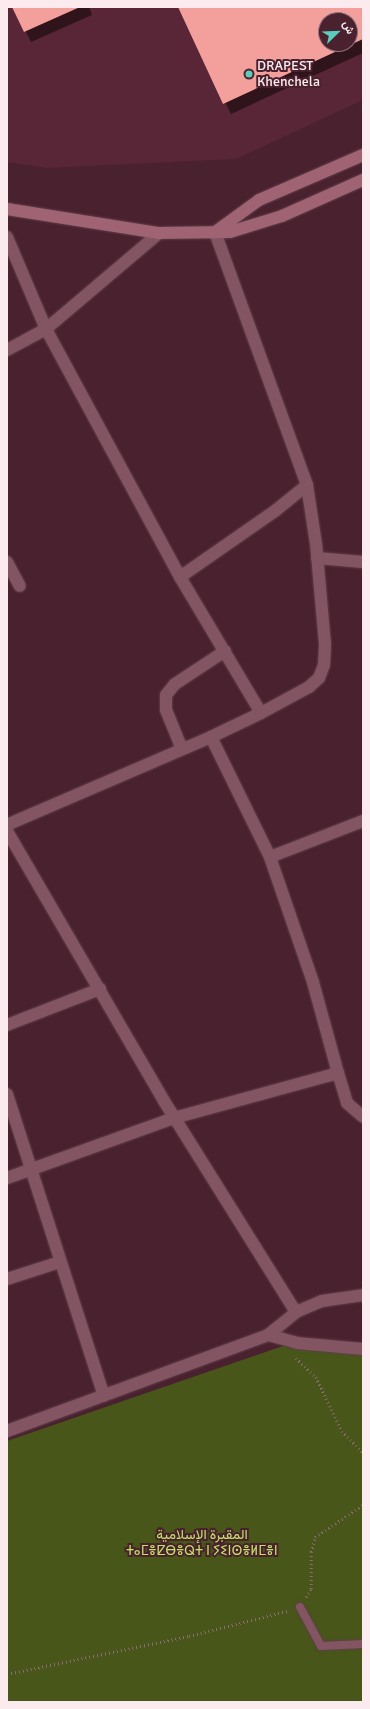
<!DOCTYPE html>
<html>
<head>
<meta charset="utf-8">
<style>
	body { margin:0 }
	#map { position:relative; width:370px; height:1709px; overflow:hidden; background:#4a212e; font-family:Signika,Vazirmatn,"Noto Sans Tifinagh",sans-serif }
	div>[style] { position:absolute }
	.built>* { inset:0; background:#582636 }
	.green>* { inset:0; background:#48561a }
	.shadow>* { inset:0; background:#0007 }
	.building>* { inset:0; background:#f39f9c }
	.path>* { height:2.5px; margin-top:-1.25px; transform-origin:0; background:repeating-linear-gradient(90deg,#8b6a74 0 1px,transparent 0 4px) }
	.roads { filter:drop-shadow(0 0 1px #5f3e4a) drop-shadow(0 0 1px #5f3e4a) }
	.service>* { height:8px; margin:-4px; padding:0 4px; transform-origin:4px; border-radius:4px; background:#835461 }
	.minor>* { height:12px; margin:-6px; padding:0 6px; transform-origin:6px; border-radius:6px; background:#835461 }
	.tertiary>* { height:12px; margin:-6px; padding:0 6px; transform-origin:6px; border-radius:6px; background:#835461 }
	.secondary>* { height:12px; margin:-6px; padding:0 6px; transform-origin:6px; border-radius:6px; background:#a06374 }
	.dots>* { width:11px; height:11px; translate:-50% -50%; box-sizing:border-box; border:2px solid #4a212e; border-radius:50% }
	span { translate:-50% -50%; white-space:nowrap; text-align:center; line-height:1.15; -webkit-text-stroke:4px #4a212e; paint-order:stroke }
	.poi-label { font-size:14px; color:#fbeaee }
	.left { translate:0 -50%; text-align:left }
	.park-label { font-size:14px; color:#c2e266 }
	.frame { position:absolute; inset:0; border:8px solid #fbeaee; pointer-events:none }
	.north { position:absolute; left:318px; top:12px; width:40px; height:40px; box-sizing:border-box; background:#4a212e; border:1px solid #91717b; border-radius:50%; rotate:67deg; font-size:11px; font-weight:700; line-height:16px; text-align:center; color:#fbeaee }
	.north::after { content:''; display:block; margin:auto; width:14px; height:18px; background:#5acebc; clip-path:polygon(50% 0,100% 100%,50% 72%,0 100%) }
</style>
</head>
<body>
<div id="map">
	<div class="built">
		<div style="clip-path:polygon(evenodd,7px 7px,363px 7px,363px 100px,236px 159px,47px 168px,7px 162px,7px 7px,326px 20px,350px 20px,350px 44px,326px 44px,326px 20px)"></div>
	</div>
	<div class="green">
		<div style="clip-path:polygon(283px 1346px,363px 1348px,363px 1702px,7px 1702px,7px 1441px)"></div>
	</div>
	<div class="shadow">
		<div style="clip-path:polygon(13px 7px,89px 7px,92px 15px,31px 42px)"></div>
		<div style="clip-path:polygon(evenodd,179px 7px,363px 7px,363px 53px,231px 114px,179px 7px,326px 20px,350px 20px,350px 44px,326px 44px,326px 20px)"></div>
	</div>
	<div class="building">
		<div style="clip-path:polygon(12px 7px,80px 7px,24px 32px)"></div>
		<div style="clip-path:polygon(evenodd,178px 7px,363px 7px,363px 39px,223px 104px,178px 7px,326px 20px,350px 20px,350px 44px,326px 44px,326px 20px)"></div>
	</div>
	<div class="path">
		<div style="left:296px;top:1358px;width:28px;rotate:44deg"></div>
		<div style="left:316px;top:1377px;width:60px;rotate:64.3deg"></div>
		<div style="left:342px;top:1431px;width:30px;rotate:46deg"></div>
		<div style="left:306px;top:1597px;width:9px;rotate:-58deg"></div>
		<div style="left:311px;top:1589px;width:37px;rotate:-90deg"></div>
		<div style="left:311px;top:1552px;width:16px;rotate:-75deg"></div>
		<div style="left:315px;top:1537px;width:58px;rotate:-33.7deg"></div>
		<div style="left:7px;top:1674px;width:186px;rotate:-11.8deg"></div>
		<div style="left:189px;top:1636px;width:101px;rotate:-14.3deg"></div>
	</div>
	<div class="roads">
		<div class="service">
			<div style="left:300px;top:1607px;width:44px;rotate:61.7deg"></div>
			<div style="left:321px;top:1646px;width:42px;rotate:-2.7deg"></div>
		</div>
		<div class="minor">
			<div style="left:7px;top:237px;width:100px;rotate:67deg"></div>
			<div style="left:46px;top:329px;width:282px;rotate:61.6deg"></div>
			<div style="left:180px;top:577px;width:158px;rotate:59.2deg"></div>
			<div style="left:261px;top:713px;width:55px;rotate:154.4deg"></div>
			<div style="left:211px;top:737px;width:222px;rotate:156.7deg"></div>
			<div style="left:317px;top:558px;width:46px;rotate:5deg"></div>
			<div style="left:7px;top:562px;width:27px;rotate:62deg"></div>
			<div style="left:180px;top:577px;width:116px;rotate:-34.8deg"></div>
			<div style="left:275px;top:511px;width:41px;rotate:-39.1deg"></div>
			<div style="left:307px;top:485px;width:269px;rotate:-110deg"></div>
			<div style="left:261px;top:713px;width:55px;rotate:-28.4deg"></div>
			<div style="left:309px;top:687px;width:13px;rotate:-42deg"></div>
			<div style="left:319px;top:678px;width:14px;rotate:-69deg"></div>
			<div style="left:324px;top:665px;width:21px;rotate:-87deg"></div>
			<div style="left:325px;top:644px;width:100px;rotate:-95.1deg"></div>
			<div style="left:316px;top:544px;width:60px;rotate:-98.7deg"></div>
			<div style="left:211px;top:737px;width:134px;rotate:63.8deg"></div>
			<div style="left:270px;top:857px;width:100px;rotate:-21.2deg"></div>
			<div style="left:182px;top:749px;width:42px;rotate:-112.3deg"></div>
			<div style="left:166px;top:710px;width:15px;rotate:-90deg"></div>
			<div style="left:166px;top:695px;width:14px;rotate:-51deg"></div>
			<div style="left:175px;top:684px;width:60px;rotate:-33.4deg"></div>
			<div style="left:7px;top:831px;width:312px;rotate:59.8deg"></div>
			<div style="left:164px;top:1101px;width:249px;rotate:58deg"></div>
			<div style="left:7px;top:1025px;width:100px;rotate:-21.2deg"></div>
			<div style="left:338px;top:1073px;width:31px;rotate:73deg"></div>
			<div style="left:347px;top:1103px;width:21px;rotate:41deg"></div>
			<div style="left:7px;top:1094px;width:317px;rotate:72.2deg"></div>
			<div style="left:7px;top:1178px;width:177px;rotate:-19.8deg"></div>
			<div style="left:174px;top:1118px;width:170px;rotate:-15.3deg"></div>
			<div style="left:338px;top:1073px;width:94px;rotate:-105.4deg"></div>
			<div style="left:313px;top:982px;width:132px;rotate:-109deg"></div>
			<div style="left:7px;top:1279px;width:56px;rotate:-17.8deg"></div>
			<div style="left:268px;top:1335px;width:30px;rotate:15deg"></div>
			<div style="left:297px;top:1343px;width:66px;rotate:5.2deg"></div>
			<div style="left:7px;top:1431px;width:278px;rotate:-20.2deg"></div>
			<div style="left:268px;top:1335px;width:36px;rotate:-39deg"></div>
			<div style="left:296px;top:1312px;width:28px;rotate:-23deg"></div>
			<div style="left:322px;top:1301px;width:41px;rotate:-8.3deg"></div>
		</div>
		<div class="tertiary">
			<div style="left:7px;top:350px;width:44px;rotate:-28.3deg"></div>
			<div style="left:46px;top:329px;width:148px;rotate:-40.3deg"></div>
		</div>
		<div class="secondary">
			<div style="left:7px;top:209px;width:154px;rotate:9deg"></div>
			<div style="left:159px;top:233px;width:71px;rotate:-0.8deg"></div>
			<div style="left:230px;top:232px;width:54px;rotate:-17.1deg"></div>
			<div style="left:282px;top:216px;width:89px;rotate:-24deg"></div>
			<div style="left:215px;top:232px;width:54px;rotate:-36deg"></div>
			<div style="left:259px;top:200px;width:113px;rotate:-23.4deg"></div>
		</div>
	</div>
	<div class="dots">
		<div style="left:249px;top:74px;background:#5acebc"></div>
	</div>
	<div class="poi-label">
		<span class="left" style="left:257px;top:74px">DRAPEST<br>Khenchela</span>
	</div>
	<div class="park-label">
		<span style="left:202px;top:1543px">المقبرة الإسلامية<br>ⵜⴰⵎⴻⵇⴱⴻⵕⵜ ⵏ ⵢⵉⵏⵙⴻⵍⵎⴻⵏ</span>
	</div>
	<div class="frame"></div>
	<div class="north">ش</div>
</div>
</body>
</html>
